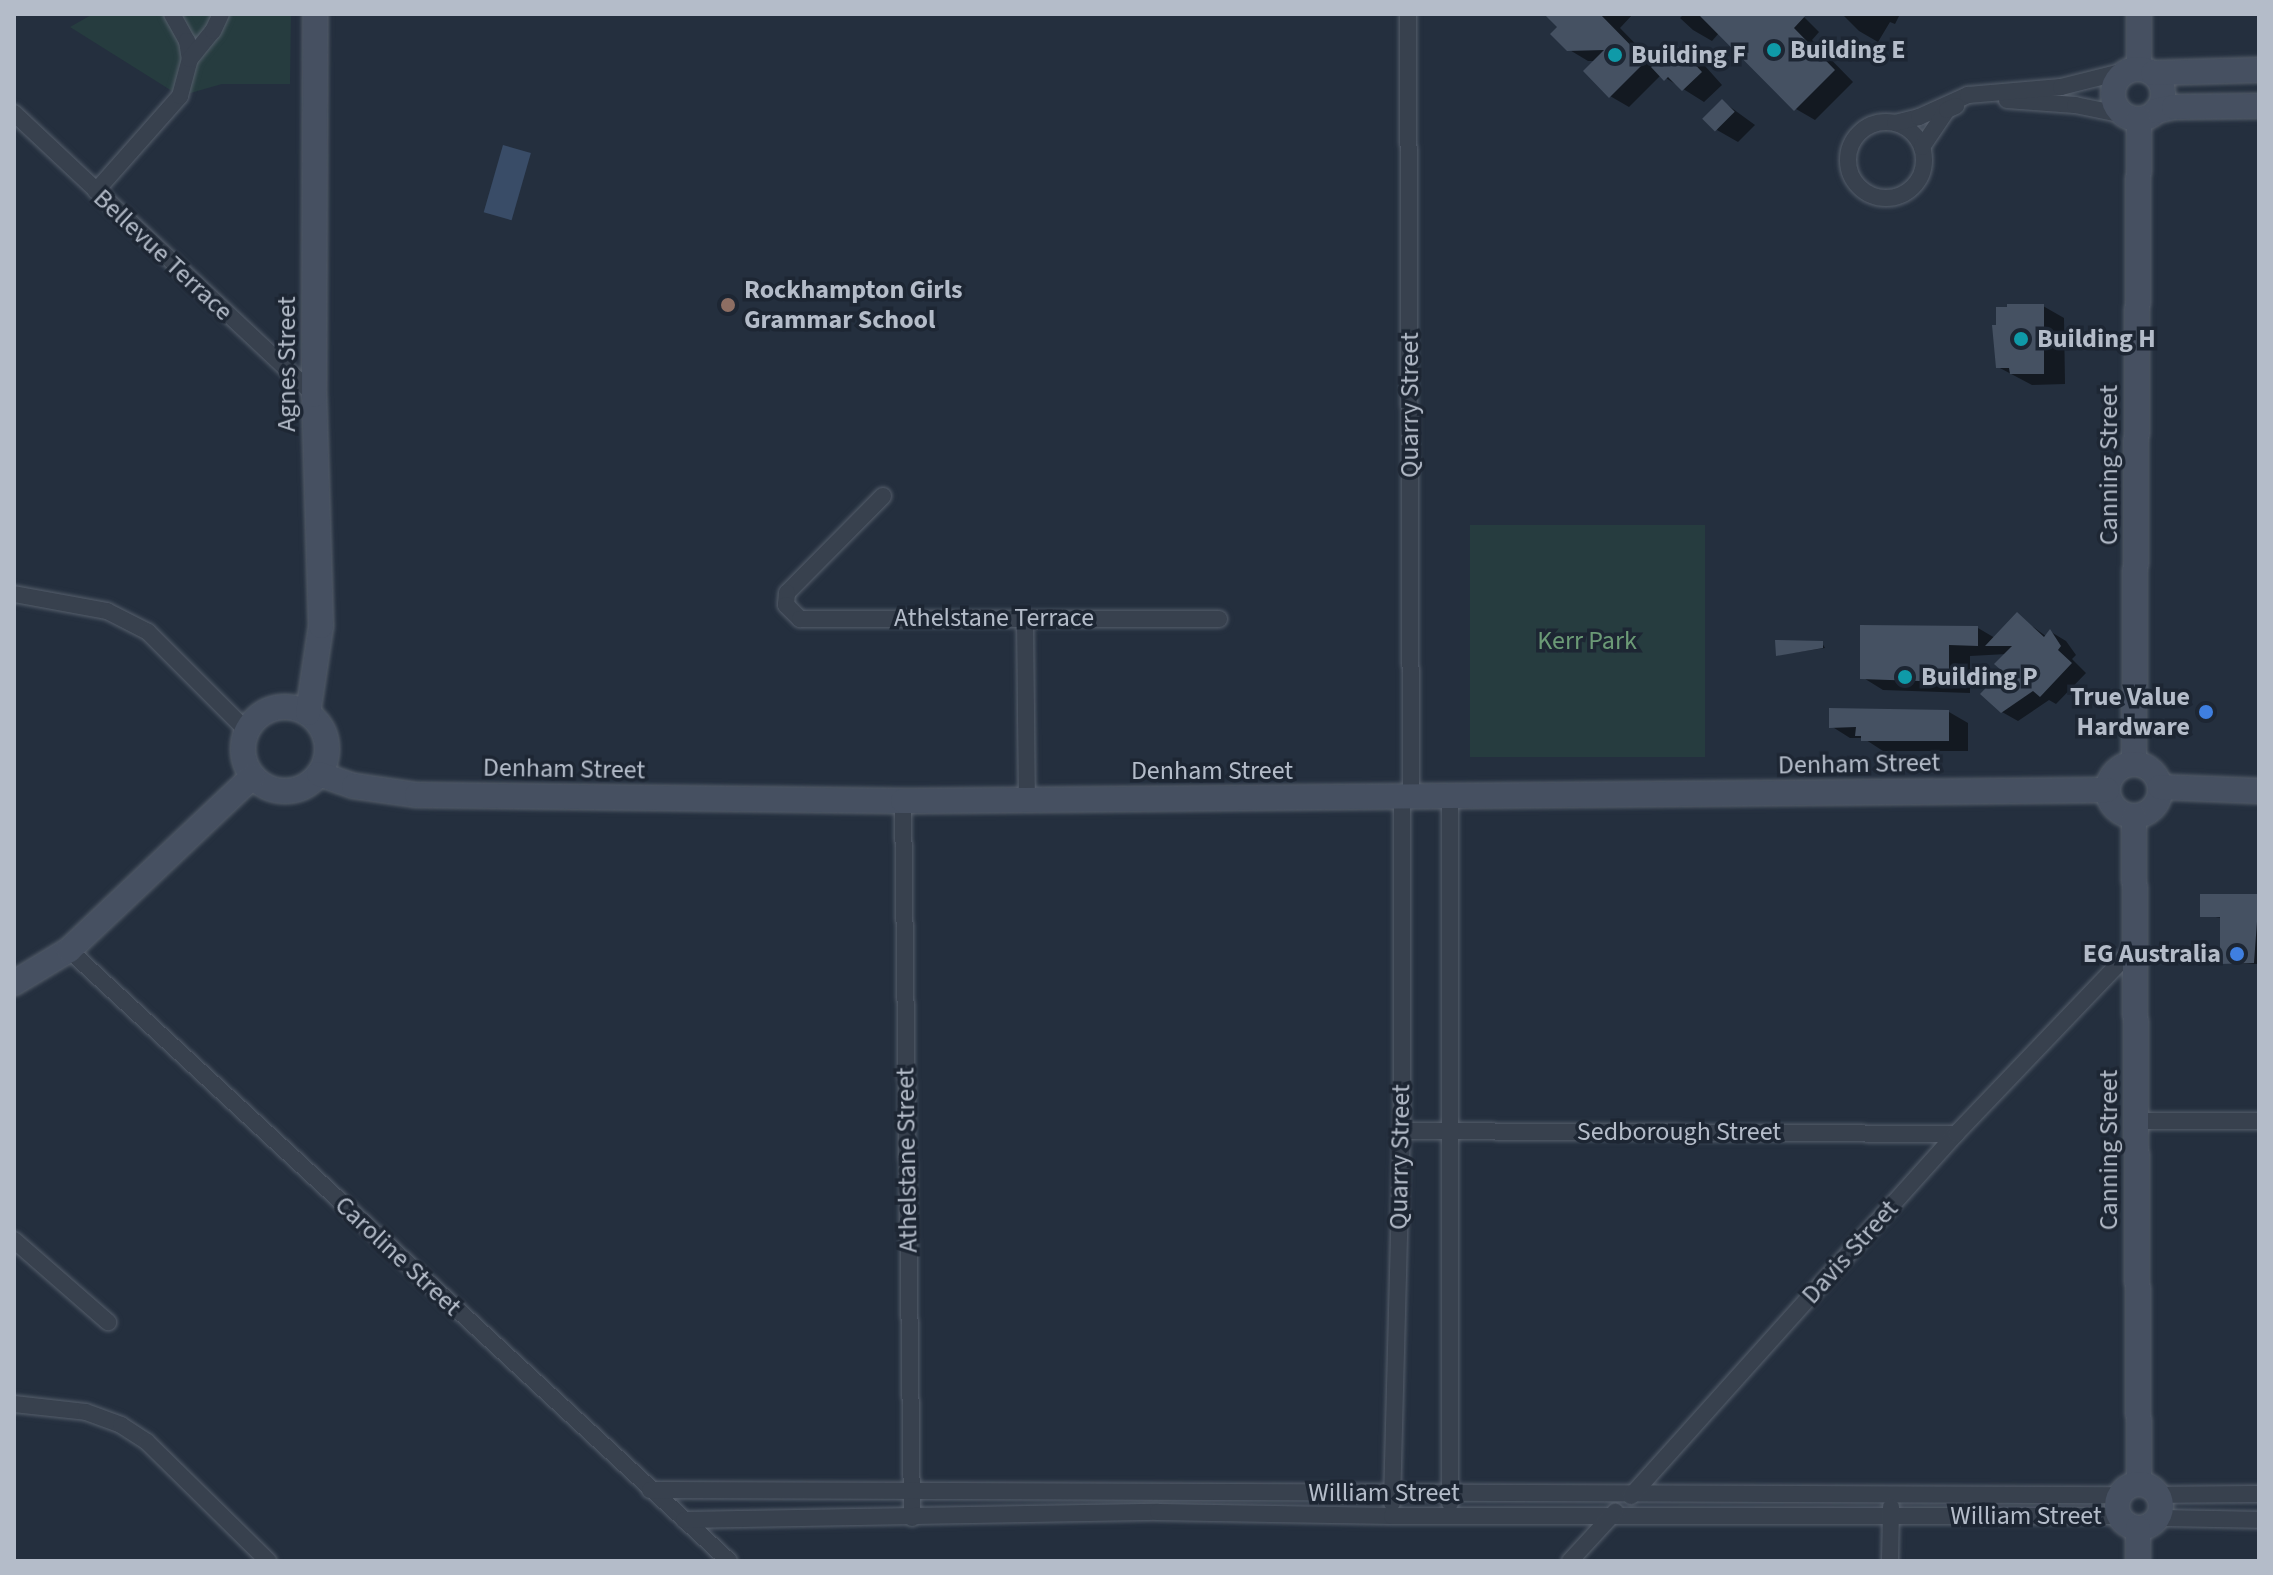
<!DOCTYPE html>
<html>
<head>
<meta charset="utf-8">
<style>
	body { margin:0 }
	#map { position:relative; width:2273px; height:1575px; overflow:hidden; background:#242f3e; font-family:"Source Sans 3",sans-serif }
	div>[style] { position:absolute }
	.green>* { inset:0; background:#263c3f; transform-origin:0 0 }
	.water>* { inset:0; background:#394c67; transform-origin:0 0 }
	.shadow>* { inset:0; background:#0007 }
	.building>* { inset:0; background:#455162; transform-origin:0 0 }
	.roads { filter:drop-shadow(0 0 2px #565f6c) drop-shadow(0 0 2px #565f6c) }
	.street>* { height:16px; margin:-8px; padding:0 8px; transform-origin:8px; border-radius:8px; background:#38414e }
	.street>.ring { margin:-8px; padding:0; box-sizing:content-box; background:none; border:16px solid #38414e; border-radius:50% }
	.secondary>* { height:24px; margin:-12px; padding:0 12px; transform-origin:12px; border-radius:12px; background:#465061 }
	.secondary>.ring { margin:-12px; padding:0; box-sizing:content-box; background:none; border:24px solid #465061; border-radius:50% }
	.dots>* { width:22px; height:22px; translate:-50% -50%; box-sizing:border-box; border:4px solid #1d2633; border-radius:50% }
	span { translate:-50% -50%; white-space:nowrap; text-align:center; line-height:1.15; -webkit-text-stroke:7px #1d2633; paint-order:stroke }
	.poi-label { font-size:26px; color:#b4bcc9; font-weight:700 }
	.left { translate:0 -50%; text-align:left }
	.right { translate:-100% -50%; text-align:right }
	.street-label { font-size:26px; color:#b4bcc9 }
	.park-label { font-size:26px; color:#6b9a76 }
	.frame { position:absolute; inset:0; border:16px solid #b4bcc9; pointer-events:none }
</style>
</head>
<body>
<div id="map">
	<div class="green">
		<div style="clip-path:polygon(93px 14px,291px 14px,290px 84px,222px 84px,180px 96px,70px 27px)"></div>
		<div style="left:1705px;top:525px;width:232px;height:235px;rotate:90deg"></div>
	</div>
	<div class="water">
		<div style="left:503px;top:145px;width:29px;height:70px;rotate:16deg"></div>
	</div>
	<div class="shadow">
		<div style="clip-path:polygon(1546px 14px,1633px 14px,1620px 28px,1656px 65px,1676px 45px,1697px 57px,1722px 85px,1704px 102px,1661px 75px,1629px 107px,1610px 96px,1596px 61px,1588px 61px,1568px 49px,1560px 27px)"></div>
		<div style="clip-path:polygon(1684px 14px,1801px 14px,1819px 32px,1812px 40px,1853px 82px,1815px 120px,1796px 109px,1719px 33px,1712px 41px,1693px 30px,1680px 18px)"></div>
		<div style="clip-path:polygon(1842px 14px,1900px 14px,1895px 24px,1890px 22px,1878px 42px,1859px 31px)"></div>
		<div style="clip-path:polygon(1722px 101px,1755px 125px,1738px 142px,1717px 130px)"></div>
		<div style="clip-path:polygon(2043px 306px,2064px 318px,2065px 384px,2032px 385px,1998px 367px)"></div>
		<div style="clip-path:polygon(2017px 615px,2047px 637px,2051px 632px,2066px 641px,2076px 655px,2072px 659px,2086px 673px,2056px 704px,2049px 700px,2018px 721px,2002px 712px,2007px 654px,1970px 656px,1970px 693px,1883px 690px,1862px 677px,1978px 628px,1995px 638px)"></div>
		<div style="clip-path:polygon(1822px 643px,1825px 648px,1778px 655px)"></div>
		<div style="clip-path:polygon(1949px 712px,1968px 723px,1968px 751px,1883px 751px,1863px 738px,1850px 738px,1831px 726px)"></div>
		<div style="clip-path:polygon(2202px 896px,2259px 896px,2257px 964px,2222px 963px,2222px 918px,2202px 915px)"></div>
	</div>
	<div class="building">
		<div style="clip-path:polygon(1544px 14px,1600px 14px,1646px 61px,1609px 98px,1583px 71px,1604px 50px,1567px 51px,1550px 34px,1557px 27px)"></div>
		<div style="clip-path:polygon(1698px 14px,1807px 14px,1794px 28px,1835px 70px,1794px 111px)"></div>
		<div style="clip-path:polygon(1675px 43px,1702px 72px,1682px 91px,1668px 77px,1664px 81px,1651px 67px)"></div>
		<div style="left:1722px;top:99px;width:18px;height:28px;rotate:45deg"></div>
		<div style="clip-path:polygon(2007px 304px,2044px 304px,2044px 374px,2010px 374px,2009px 368px,1996px 368px,1992px 325px,1996px 325px,1996px 307px,2007px 307px)"></div>
		<div style="clip-path:polygon(2017px 612px,2044px 637px,2050px 629px,2061px 646px,2058px 650px,2072px 663px,2040px 697px,2033px 691px,2001px 713px,1980px 694px,2002px 671px,1994px 664px,2012px 646px,1985px 646px)"></div>
		<div style="clip-path:polygon(1860px 625px,1978px 626px,1978px 646px,1949px 645px,1949px 682px,1860px 679px)"></div>
		<div style="clip-path:polygon(1775px 640px,1823px 641px,1823px 648px,1776px 656px)"></div>
		<div style="clip-path:polygon(1829px 708px,1949px 710px,1949px 741px,1861px 741px,1861px 736px,1855px 736px,1856px 727px,1829px 728px)"></div>
		<div style="clip-path:polygon(2200px 894px,2259px 894px,2254px 963px,2220px 964px,2220px 917px,2200px 917px)"></div>
	</div>
	<div class="roads">
		<div class="street">
			<div style="left:172px;top:14px;width:31px;rotate:61deg"></div>
			<div style="left:187px;top:41px;width:18px;rotate:81deg"></div>
			<div style="left:1408px;top:14px;width:782px;rotate:89.78deg"></div>
			<div style="left:2007px;top:100px;width:68px;rotate:4.2deg"></div>
			<div style="left:2075px;top:105px;width:50px;rotate:11.5deg"></div>
			<div style="left:14px;top:113px;width:412px;rotate:43.2deg"></div>
			<div class="ring" style="left:1848px;top:122px;width:60px;height:60px"></div>
			<div style="left:1895px;top:123px;width:25px;rotate:-14deg"></div>
			<div style="left:1919px;top:117px;width:54px;rotate:-24.2deg"></div>
			<div style="left:1968px;top:95px;width:93px;rotate:-4.9deg"></div>
			<div style="left:2061px;top:87px;width:70px;rotate:-14deg"></div>
			<div style="left:1922px;top:147px;width:45px;rotate:-56deg"></div>
			<div style="left:1947px;top:110px;width:10px;rotate:-24deg"></div>
			<div style="left:96px;top:191px;width:127px;rotate:-48.5deg"></div>
			<div style="left:180px;top:96px;width:38px;rotate:-75deg"></div>
			<div style="left:190px;top:59px;width:36px;rotate:-51deg"></div>
			<div style="left:213px;top:31px;width:19px;rotate:-65deg"></div>
			<div style="left:883px;top:496px;width:136px;rotate:134.7deg"></div>
			<div style="left:787px;top:593px;width:12px;rotate:95deg"></div>
			<div style="left:786px;top:605px;width:20px;rotate:45deg"></div>
			<div style="left:800px;top:619px;width:419px"></div>
			<div style="left:14px;top:594px;width:95px;rotate:10.4deg"></div>
			<div style="left:107px;top:611px;width:46px;rotate:27.1deg"></div>
			<div style="left:148px;top:632px;width:140px;rotate:45deg"></div>
			<div style="left:1025px;top:618px;width:181px;rotate:89.4deg"></div>
			<div style="left:1450px;top:796px;width:707px;rotate:90deg"></div>
			<div style="left:903px;top:801px;width:717px;rotate:89.28deg"></div>
			<div style="left:69px;top:950px;width:899px;rotate:42.79deg"></div>
			<div style="left:2136px;top:1121px;width:123px"></div>
			<div style="left:1402px;top:1131px;width:554px;rotate:0.31deg"></div>
			<div style="left:14px;top:1240px;width:125px;rotate:41.1deg"></div>
			<div style="left:14px;top:1404px;width:72px;rotate:6.3deg"></div>
			<div style="left:86px;top:1412px;width:37px;rotate:20deg"></div>
			<div style="left:121px;top:1425px;width:31px;rotate:33deg"></div>
			<div style="left:147px;top:1442px;width:170px;rotate:44.5deg"></div>
			<div style="left:650px;top:1490px;width:1469px;rotate:0.2deg"></div>
			<div style="left:2158px;top:1495px;width:101px;rotate:-0.6deg"></div>
			<div style="left:1631px;top:1496px;width:486px;rotate:-48.1deg"></div>
			<div style="left:1956px;top:1134px;width:259px;rotate:-46.3deg"></div>
			<div style="left:1392px;top:1503px;width:372px;rotate:-88.5deg"></div>
			<div style="left:1402px;top:1131px;width:334px;rotate:-90deg"></div>
			<div style="left:2157px;top:1518px;width:102px;rotate:1.1deg"></div>
			<div style="left:684px;top:1520px;width:474px;rotate:-1deg"></div>
			<div style="left:1158px;top:1512px;width:234px;rotate:1deg"></div>
			<div style="left:1392px;top:1516px;width:727px"></div>
			<div style="left:1570px;top:1561px;width:67px;rotate:-47.4deg"></div>
			<div style="left:1890px;top:1561px;width:54px;rotate:-88.9deg"></div>
		</div>
		<div class="secondary">
			<div style="left:2139px;top:14px;width:54px;rotate:90deg"></div>
			<div class="ring" style="left:2113px;top:69px;width:26px;height:26px"></div>
			<div style="left:2153px;top:73px;width:106px;rotate:-1.6deg"></div>
			<div style="left:2156px;top:111px;width:18px;rotate:-13deg"></div>
			<div style="left:2174px;top:107px;width:85px;rotate:-0.7deg"></div>
			<div class="ring" style="left:243px;top:707px;width:60px;height:60px"></div>
			<div style="left:308px;top:713px;width:88px;rotate:-81.5deg"></div>
			<div style="left:321px;top:626px;width:231px;rotate:-91.7deg"></div>
			<div style="left:314px;top:395px;width:381px;rotate:-89.8deg"></div>
			<div style="left:2134px;top:764px;width:645px;rotate:-89.56deg"></div>
			<div class="ring" style="left:2108px;top:764px;width:28px;height:28px"></div>
			<div style="left:319px;top:774px;width:37px;rotate:19deg"></div>
			<div style="left:354px;top:786px;width:64px;rotate:8.1deg"></div>
			<div style="left:417px;top:795px;width:486px;rotate:0.7deg"></div>
			<div style="left:903px;top:801px;width:1204px;rotate:-0.52deg"></div>
			<div style="left:2160px;top:787px;width:99px;rotate:2.3deg"></div>
			<div style="left:2134px;top:816px;width:667px;rotate:89.57deg"></div>
			<div style="left:14px;top:983px;width:64px;rotate:-31deg"></div>
			<div style="left:69px;top:950px;width:253px;rotate:-43.4deg"></div>
			<div class="ring" style="left:2117px;top:1484px;width:20px;height:20px"></div>
			<div style="left:2138px;top:1528px;width:33px;rotate:90deg"></div>
		</div>
	</div>
	<div class="dots">
		<div style="left:1774px;top:50px;background:#0f9aa8"></div>
		<div style="left:1615px;top:55px;background:#0f9aa8"></div>
		<div style="left:728px;top:305px;background:#8d6e63"></div>
		<div style="left:2021px;top:339px;background:#0f9aa8"></div>
		<div style="left:1905px;top:677px;background:#0f9aa8"></div>
		<div style="left:2206px;top:712px;background:#3f7fe0"></div>
		<div style="left:2237px;top:954px;background:#3f7fe0"></div>
	</div>
	<div class="poi-label">
		<span class="left" style="left:1790px;top:50px">Building E</span>
		<span class="left" style="left:1631px;top:55px">Building F</span>
		<span class="left" style="left:744px;top:305px">Rockhampton Girls<br>Grammar School</span>
		<span class="left" style="left:2037px;top:339px">Building H</span>
		<span class="left" style="left:1921px;top:677px">Building P</span>
		<span class="right" style="left:2190px;top:712px">True Value<br>Hardware</span>
		<span class="right" style="left:2221px;top:954px">EG Australia</span>
	</div>
	<div class="street-label">
		<span style="left:163px;top:255px;rotate:43deg">Bellevue Terrace</span>
		<span style="left:287px;top:364px;rotate:-90deg">Agnes Street</span>
		<span style="left:1410px;top:405px;rotate:-90deg">Quarry Street</span>
		<span style="left:2109px;top:465px;rotate:-90deg">Canning Street</span>
		<span style="left:994px;top:618px">Athelstane Terrace</span>
		<span style="left:1859px;top:764px;rotate:-1deg">Denham Street</span>
		<span style="left:564px;top:769px;rotate:1deg">Denham Street</span>
		<span style="left:1212px;top:771px">Denham Street</span>
		<span style="left:1679px;top:1132px">Sedborough Street</span>
		<span style="left:2109px;top:1150px;rotate:-90deg">Canning Street</span>
		<span style="left:1400px;top:1157px;rotate:-89deg">Quarry Street</span>
		<span style="left:907px;top:1160px;rotate:-91deg">Athelstane Street</span>
		<span style="left:1850px;top:1252px;rotate:-48deg">Davis Street</span>
		<span style="left:398px;top:1256px;rotate:43deg">Caroline Street</span>
		<span style="left:1384px;top:1493px">William Street</span>
		<span style="left:2026px;top:1516px">William Street</span>
	</div>
	<div class="park-label">
		<span style="left:1587px;top:641px">Kerr Park</span>
	</div>
	<div class="frame"></div>
</div>
</body>
</html>
